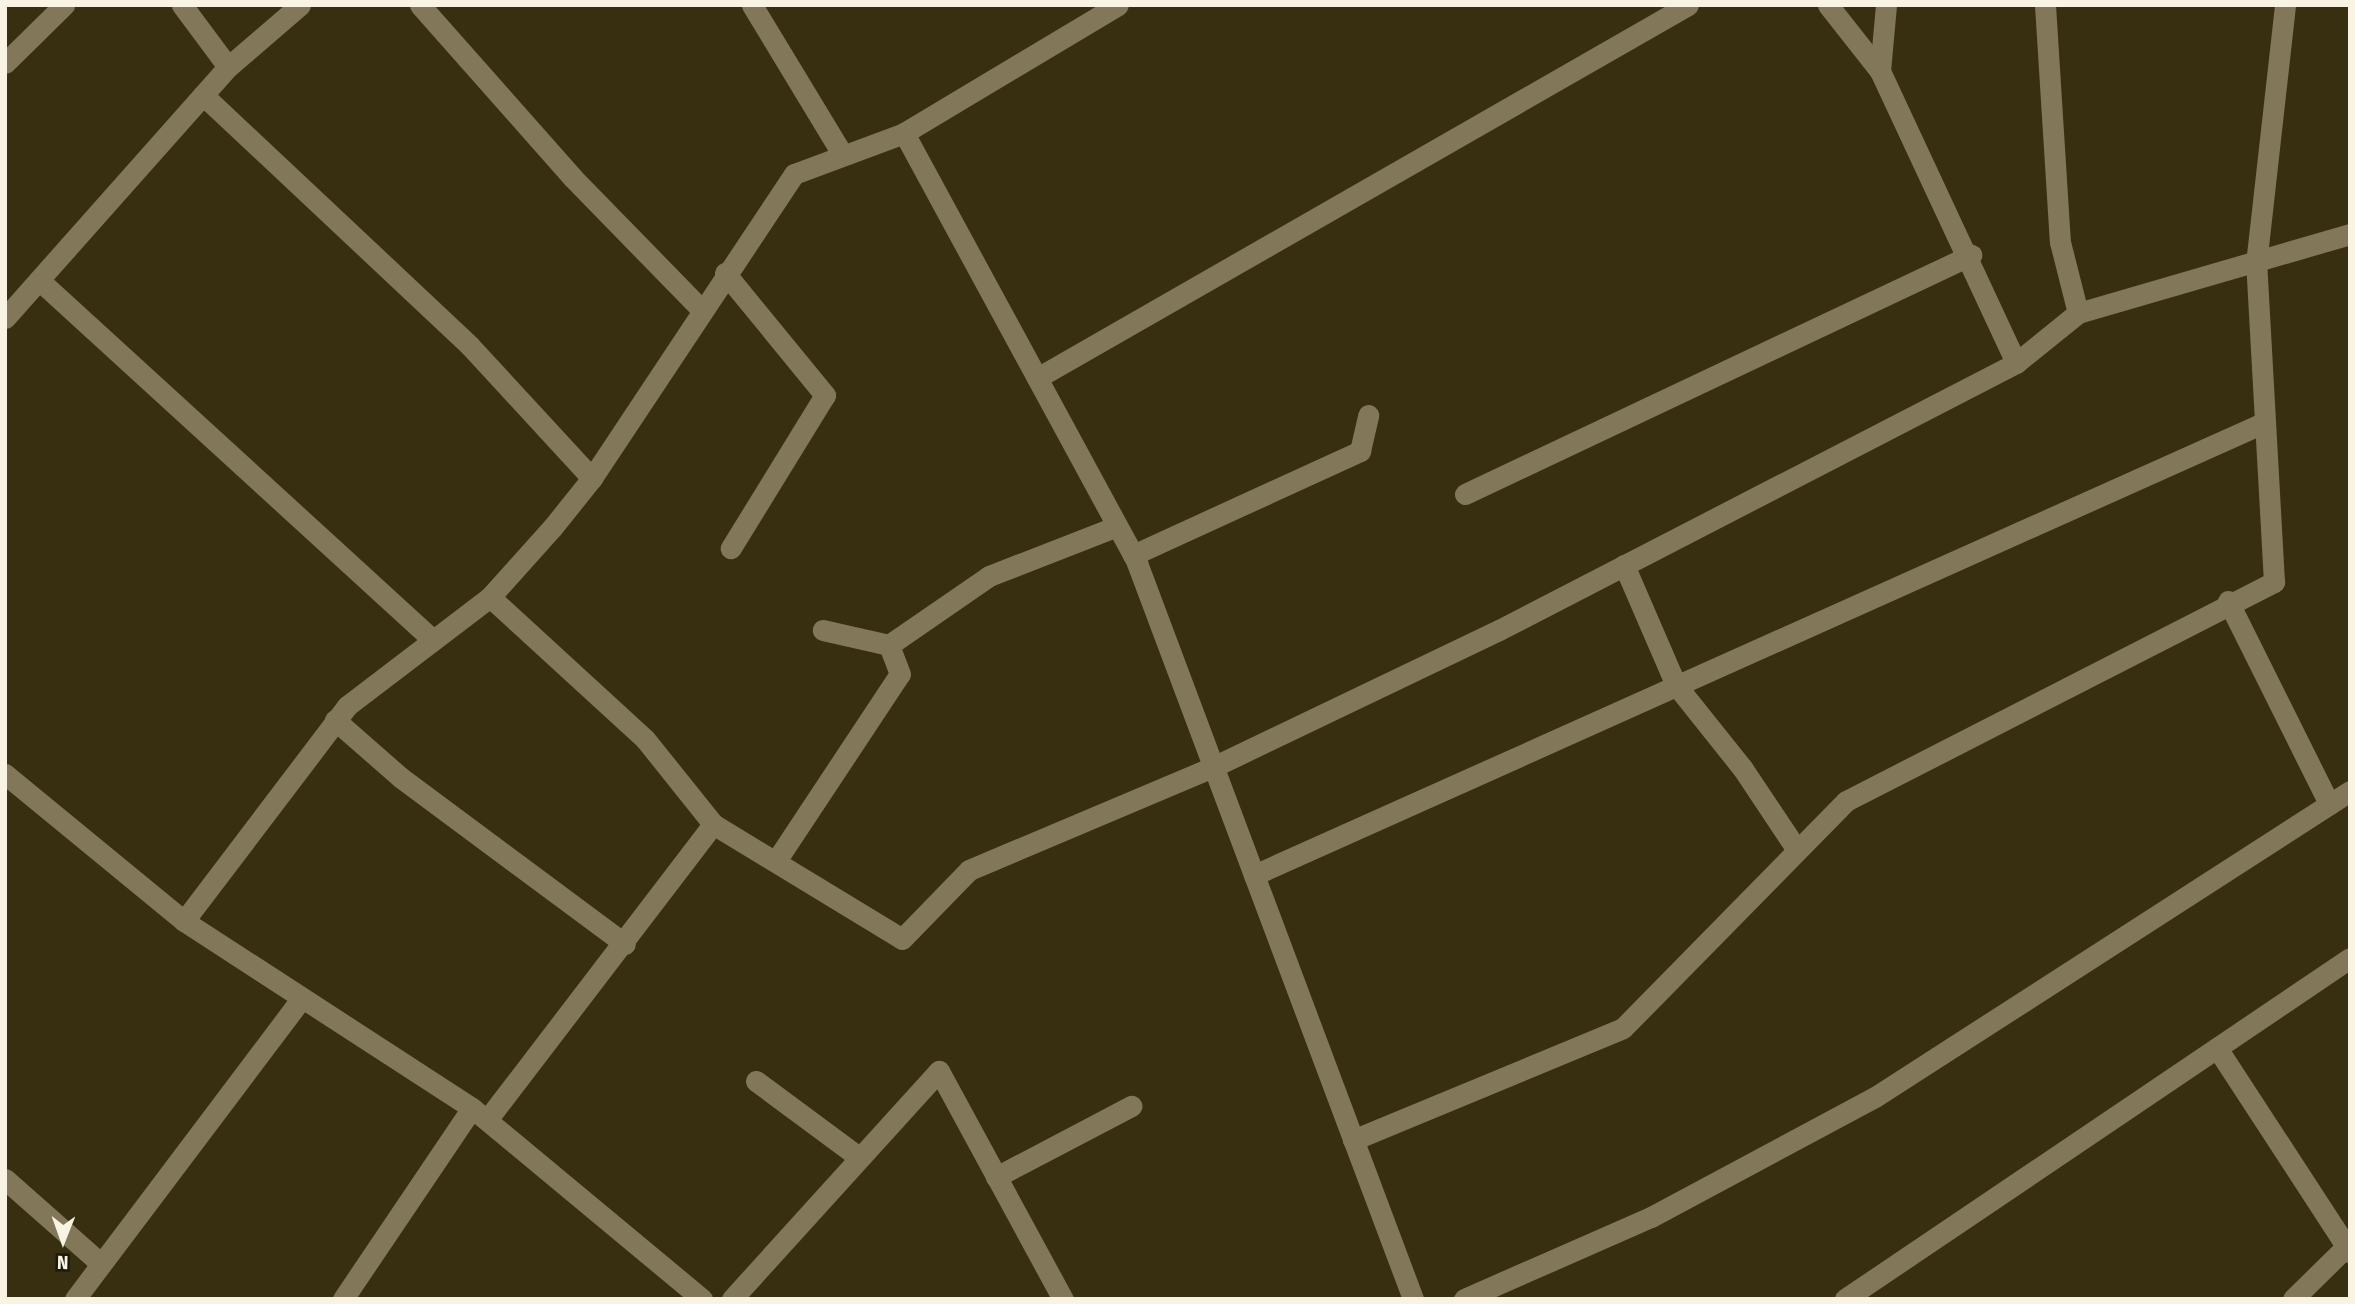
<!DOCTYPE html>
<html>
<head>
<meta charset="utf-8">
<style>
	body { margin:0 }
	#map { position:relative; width:2355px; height:1304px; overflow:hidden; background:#382f11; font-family:"Fira Sans Condensed",sans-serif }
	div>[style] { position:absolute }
	.minor>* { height:21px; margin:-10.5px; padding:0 10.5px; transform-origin:10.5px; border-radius:10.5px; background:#827859 }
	span { translate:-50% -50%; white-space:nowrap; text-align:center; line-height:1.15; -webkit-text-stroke:6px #1c180b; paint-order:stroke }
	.frame { position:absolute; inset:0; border:7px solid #f8f3e2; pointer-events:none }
	.north { position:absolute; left:28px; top:1206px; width:70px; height:70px; -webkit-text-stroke:5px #1c180b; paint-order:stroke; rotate:181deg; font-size:19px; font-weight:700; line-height:28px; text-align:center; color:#f8f3e2 }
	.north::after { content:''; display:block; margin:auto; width:24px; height:32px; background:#f8f3e2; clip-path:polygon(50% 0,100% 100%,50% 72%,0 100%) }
</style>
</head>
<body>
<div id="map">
	<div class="minor">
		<div style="left:182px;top:5px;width:77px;rotate:53.4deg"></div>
		<div style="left:420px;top:5px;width:231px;rotate:48.5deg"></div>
		<div style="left:573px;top:178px;width:182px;rotate:45.7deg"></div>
		<div style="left:752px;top:5px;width:175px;rotate:58.8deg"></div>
		<div style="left:1828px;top:5px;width:84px;rotate:51.8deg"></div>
		<div style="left:1880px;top:71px;width:322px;rotate:65deg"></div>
		<div style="left:2045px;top:5px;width:237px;rotate:86.4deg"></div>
		<div style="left:2060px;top:242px;width:73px;rotate:75.8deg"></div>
		<div style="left:5px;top:63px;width:83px;rotate:-44.5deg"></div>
		<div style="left:1880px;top:71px;width:66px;rotate:-84.8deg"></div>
		<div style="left:203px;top:95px;width:366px;rotate:43.2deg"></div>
		<div style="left:470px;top:346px;width:180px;rotate:47.3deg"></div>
		<div style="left:904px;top:133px;width:489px;rotate:61.5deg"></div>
		<div style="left:1137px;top:563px;width:786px;rotate:69.44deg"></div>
		<div style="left:725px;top:273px;width:158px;rotate:50.7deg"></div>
		<div style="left:825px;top:395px;width:180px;rotate:121.6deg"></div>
		<div style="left:39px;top:280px;width:534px;rotate:42.42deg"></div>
		<div style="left:5px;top:318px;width:336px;rotate:-48.4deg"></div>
		<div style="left:228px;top:67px;width:95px;rotate:-40.7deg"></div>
		<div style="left:1037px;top:378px;width:750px;rotate:-29.81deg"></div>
		<div style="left:1465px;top:494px;width:560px;rotate:-25.28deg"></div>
		<div style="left:1133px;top:555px;width:250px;rotate:-24.6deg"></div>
		<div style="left:1360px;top:451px;width:37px;rotate:-77deg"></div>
		<div style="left:1624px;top:565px;width:131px;rotate:66.6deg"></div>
		<div style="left:1676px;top:685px;width:107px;rotate:51.4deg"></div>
		<div style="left:1743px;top:769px;width:97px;rotate:56.3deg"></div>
		<div style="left:490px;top:597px;width:210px;rotate:42.5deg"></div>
		<div style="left:645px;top:739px;width:109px;rotate:51.3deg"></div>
		<div style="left:713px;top:824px;width:221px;rotate:31.3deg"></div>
		<div style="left:902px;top:939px;width:96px;rotate:-45.8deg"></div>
		<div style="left:969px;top:870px;width:265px;rotate:-22.9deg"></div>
		<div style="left:1213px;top:767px;width:317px;rotate:-25.6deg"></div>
		<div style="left:1499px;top:630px;width:582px;rotate:-27.31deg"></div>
		<div style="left:2016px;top:363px;width:80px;rotate:-38.9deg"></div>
		<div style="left:2078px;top:313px;width:283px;rotate:-16.2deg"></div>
		<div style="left:2228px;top:601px;width:227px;rotate:63.5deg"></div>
		<div style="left:889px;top:645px;width:121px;rotate:-34.6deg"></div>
		<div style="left:989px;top:576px;width:137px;rotate:-21.3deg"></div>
		<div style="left:335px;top:720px;width:86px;rotate:41.2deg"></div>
		<div style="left:400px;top:777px;width:280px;rotate:36.6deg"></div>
		<div style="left:5px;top:774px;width:232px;rotate:39.4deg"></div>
		<div style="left:184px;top:921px;width:343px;rotate:33deg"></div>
		<div style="left:472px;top:1108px;width:299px;rotate:39.7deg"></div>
		<div style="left:776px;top:861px;width:224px;rotate:-56.5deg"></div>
		<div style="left:900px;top:674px;width:31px;rotate:-111deg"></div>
		<div style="left:889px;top:645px;width:68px;rotate:-167.2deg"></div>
		<div style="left:1254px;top:875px;width:1106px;rotate:-24.13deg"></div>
		<div style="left:184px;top:921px;width:270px;rotate:-52.8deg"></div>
		<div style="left:347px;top:706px;width:180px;rotate:-37.3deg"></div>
		<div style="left:490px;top:597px;width:93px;rotate:-48.1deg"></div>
		<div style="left:552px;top:528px;width:64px;rotate:-51.3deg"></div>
		<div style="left:592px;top:478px;width:365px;rotate:-56.4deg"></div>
		<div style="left:794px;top:174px;width:117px;rotate:-20.4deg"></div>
		<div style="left:904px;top:133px;width:249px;rotate:-30.9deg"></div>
		<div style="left:2217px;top:1048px;width:244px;rotate:56.9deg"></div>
		<div style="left:756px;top:1081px;width:129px;rotate:36.5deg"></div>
		<div style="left:487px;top:1120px;width:372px;rotate:-52.6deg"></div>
		<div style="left:1353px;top:1140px;width:292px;rotate:-22.5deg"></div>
		<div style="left:1623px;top:1028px;width:318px;rotate:-45.5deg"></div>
		<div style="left:1846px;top:801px;width:481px;rotate:-27.1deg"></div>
		<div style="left:2274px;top:582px;width:319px;rotate:-93.2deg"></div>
		<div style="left:2256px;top:264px;width:261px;rotate:-83.6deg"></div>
		<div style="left:996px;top:1177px;width:153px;rotate:-27.7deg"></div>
		<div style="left:5px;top:1179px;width:124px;rotate:41.4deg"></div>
		<div style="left:75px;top:1299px;width:377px;rotate:-53deg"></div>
		<div style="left:343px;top:1299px;width:230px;rotate:-56deg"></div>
		<div style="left:732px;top:1299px;width:308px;rotate:-47.8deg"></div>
		<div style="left:939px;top:1071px;width:260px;rotate:61.5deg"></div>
		<div style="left:1464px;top:1299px;width:204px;rotate:-23.7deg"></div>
		<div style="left:1651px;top:1217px;width:254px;rotate:-28.2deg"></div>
		<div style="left:1875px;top:1097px;width:565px;rotate:-32.79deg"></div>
		<div style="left:1845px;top:1299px;width:609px;rotate:-34.03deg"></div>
		<div style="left:2293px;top:1299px;width:80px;rotate:-44.5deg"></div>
	</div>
	<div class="frame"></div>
	<div class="north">N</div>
</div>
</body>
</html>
